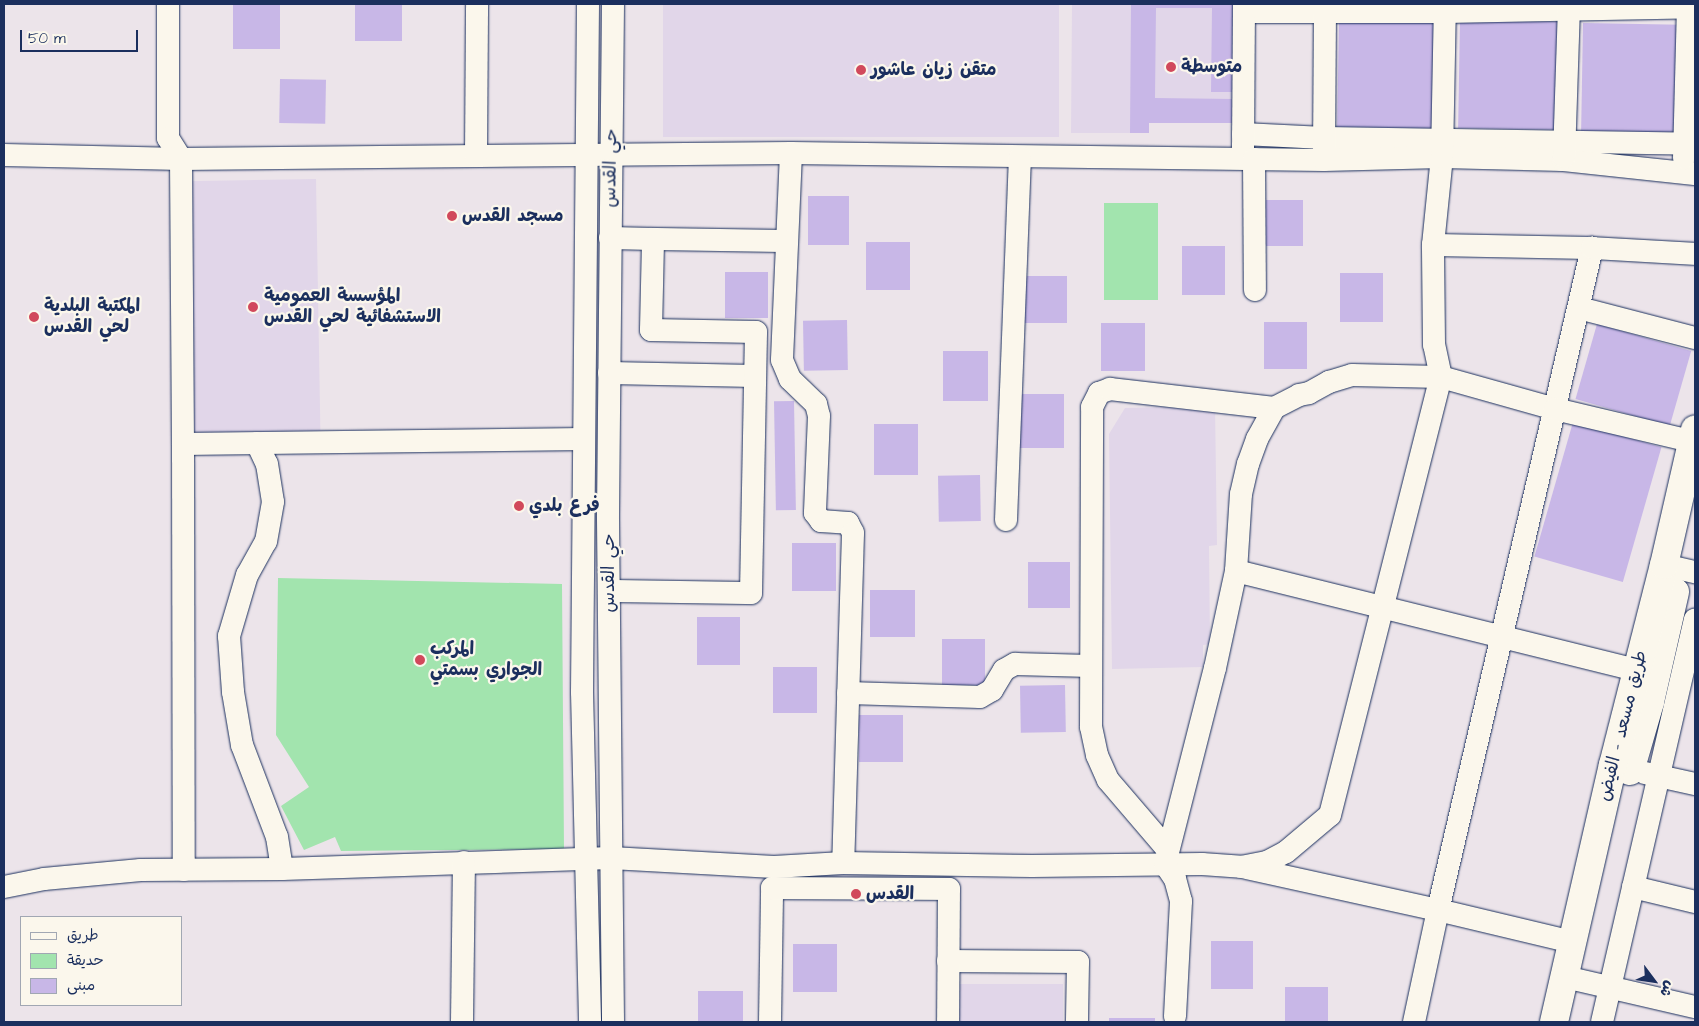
<!DOCTYPE html>
<html>
<head>
<meta charset="utf-8">
<style>
	body { margin:0 }
	#map { position:relative; width:1699px; height:1026px; overflow:hidden; background:#ece4ea; font-family:"Architects Daughter","Playpen Sans Arabic",sans-serif }
	div>[style] { position:absolute }
	.built>* { inset:0; background:#e1d6e9; transform-origin:0 0 }
	.green>* { inset:0; background:#a2e4ae; transform-origin:0 0 }
	.building>* { inset:0; background:#c8b7e7; transform-origin:0 0 }
	.roads { filter:drop-shadow(0 0 1px #1b2f5e) drop-shadow(0 0 1px #1b2f5e) }
	.minor>* { height:22px; margin:-11px; padding:0 11px; transform-origin:11px; border-radius:11px; background:#fbf7ec }
	.major>* { height:28px; margin:-14px; padding:0 14px; transform-origin:14px; border-radius:14px; background:#fbf7ec }
	.dots>* { width:14px; height:14px; translate:-50% -50%; box-sizing:border-box; border:2px solid #fbf7ec; border-radius:50% }
	span { translate:-50% -50%; white-space:nowrap; text-align:center; line-height:1.15; -webkit-text-stroke:4.5px #fbf7ec; paint-order:stroke }
	.poi-label { font-size:18px; color:#1b2f5e; font-weight:700 }
	.left { translate:0 -50%; text-align:left }
	.street-label { font-size:18px; color:#1b2f5e }
	.frame { position:absolute; inset:0; border:5px solid #1b2f5e; pointer-events:none }
	.legend { position:absolute; left:20px; top:916px; width:162px; height:90px; box-sizing:border-box; background:#fbf7ec; border:1px solid #a1a7b3; margin:0; padding:6px 9px; list-style:none; font-size:15px; color:#1b2f5e }
	.legend li { display:flex; align-items:center; gap:10px; height:25px }
	.legend b { width:25px; border:1px solid #a1a7b3 }
	.north { position:absolute; left:1629px; top:956px; width:50px; height:50px; -webkit-text-stroke:4px #fbf7ec; paint-order:stroke; rotate:121deg; font-size:14px; font-weight:700; line-height:20px; text-align:center; color:#1b2f5e }
	.north::after { content:''; display:block; margin:auto; width:18px; height:22px; background:#1b2f5e; clip-path:polygon(50% 0,100% 100%,50% 72%,0 100%) }
	.scale { position:absolute; left:20px; top:30px; width:118px; height:22px; box-sizing:border-box; border:2px solid #1b2f5e; border-top:0; padding-left:6px; font-size:15px; line-height:18px; white-space:nowrap; color:#1b2f5e; -webkit-text-stroke:4px #fbf7ec; paint-order:stroke }
</style>
</head>
<body>
<div id="map">
	<div class="built">
		<div style="left:663px;top:4px;width:396px;height:133px"></div>
		<div style="clip-path:polygon(1072px 4px,1235px 4px,1234px 123px,1149px 123px,1149px 133px,1071px 133px)"></div>
		<div style="left:316px;top:179px;width:253px;height:129px;rotate:89deg"></div>
		<div style="clip-path:polygon(1215px 406px,1217px 545px,1209px 546px,1210px 644px,1203px 645px,1203px 667px,1112px 669px,1109px 434px,1125px 408px)"></div>
		<div style="left:954px;top:984px;width:109px;height:38px"></div>
	</div>
	<div class="green">
		<div style="left:1104px;top:203px;width:54px;height:97px"></div>
		<div style="clip-path:polygon(278px 578px,562px 584px,564px 849px,341px 851px,335px 837px,304px 850px,281px 806px,309px 787px,276px 735px)"></div>
	</div>
	<div class="building">
		<div style="left:233px;top:4px;width:47px;height:45px"></div>
		<div style="left:355px;top:4px;width:47px;height:37px"></div>
		<div style="clip-path:polygon(1131px 4px,1235px 4px,1234px 92px,1211px 92px,1212px 8px,1156px 8px,1155px 98px,1234px 99px,1234px 123px,1149px 123px,1149px 133px,1130px 133px)"></div>
		<div style="left:1460px;top:20px;width:98px;height:108px;rotate:1deg"></div>
		<div style="left:1339px;top:21px;width:97px;height:108px;rotate:1deg"></div>
		<div style="left:1583px;top:23px;width:98px;height:108px;rotate:1deg"></div>
		<div style="left:280px;top:79px;width:46px;height:44px;rotate:1deg"></div>
		<div style="left:808px;top:196px;width:41px;height:49px"></div>
		<div style="left:1303px;top:200px;width:46px;height:45px;rotate:90deg"></div>
		<div style="left:910px;top:242px;width:48px;height:44px;rotate:90deg"></div>
		<div style="left:1225px;top:246px;width:49px;height:43px;rotate:90deg"></div>
		<div style="left:725px;top:272px;width:43px;height:46px"></div>
		<div style="left:1383px;top:273px;width:49px;height:43px;rotate:90deg"></div>
		<div style="left:1023px;top:276px;width:44px;height:47px"></div>
		<div style="left:847px;top:320px;width:50px;height:44px;rotate:89deg"></div>
		<div style="left:1307px;top:322px;width:47px;height:43px;rotate:90deg"></div>
		<div style="left:1145px;top:323px;width:48px;height:44px;rotate:90deg"></div>
		<div style="left:1597px;top:324px;width:98px;height:78px;rotate:16deg"></div>
		<div style="left:943px;top:351px;width:45px;height:50px"></div>
		<div style="left:1064px;top:394px;width:54px;height:45px;rotate:90deg"></div>
		<div style="left:794px;top:401px;width:109px;height:20px;rotate:89deg"></div>
		<div style="left:1573px;top:422px;width:92px;height:140px;rotate:16deg"></div>
		<div style="left:874px;top:424px;width:44px;height:51px"></div>
		<div style="left:980px;top:475px;width:46px;height:42px;rotate:89deg"></div>
		<div style="left:792px;top:543px;width:44px;height:48px"></div>
		<div style="left:1028px;top:562px;width:42px;height:46px"></div>
		<div style="left:915px;top:590px;width:47px;height:45px;rotate:90deg"></div>
		<div style="left:740px;top:617px;width:48px;height:43px;rotate:90deg"></div>
		<div style="left:942px;top:639px;width:43px;height:46px"></div>
		<div style="left:817px;top:667px;width:46px;height:44px;rotate:90deg"></div>
		<div style="left:1065px;top:685px;width:47px;height:45px;rotate:89deg"></div>
		<div style="left:859px;top:715px;width:44px;height:47px"></div>
		<div style="left:1253px;top:941px;width:48px;height:42px;rotate:90deg"></div>
		<div style="left:793px;top:944px;width:44px;height:48px"></div>
		<div style="left:1328px;top:987px;width:35px;height:43px;rotate:90deg"></div>
		<div style="left:743px;top:991px;width:31px;height:45px;rotate:90deg"></div>
		<div style="left:1109px;top:1018px;width:46px;height:4px"></div>
	</div>
	<div class="roads">
		<div class="minor">
			<div style="left:168px;top:4px;width:134px;rotate:90deg"></div>
			<div style="left:168px;top:138px;width:25px;rotate:58deg"></div>
			<div style="left:181px;top:159px;width:285px;rotate:89.6deg"></div>
			<div style="left:183px;top:444px;width:401px;rotate:-0.7deg"></div>
			<div style="left:588px;top:4px;width:688px;rotate:90.5deg"></div>
			<div style="left:582px;top:692px;width:330px;rotate:88.6deg"></div>
			<div style="left:1244px;top:12px;width:201px"></div>
			<div style="left:1445px;top:12px;width:250px;rotate:-1.1deg"></div>
			<div style="left:1243px;top:134px;width:81px;rotate:2.8deg"></div>
			<div style="left:1324px;top:138px;width:371px;rotate:0.9deg"></div>
			<div style="left:1243px;top:148px;width:144px;rotate:-89.6deg"></div>
			<div style="left:791px;top:153px;width:207px;rotate:92.5deg"></div>
			<div style="left:782px;top:360px;width:21px;rotate:67deg"></div>
			<div style="left:790px;top:379px;width:36px;rotate:44deg"></div>
			<div style="left:816px;top:404px;width:12px;rotate:76deg"></div>
			<div style="left:819px;top:416px;width:97px;rotate:92.4deg"></div>
			<div style="left:815px;top:513px;width:10px;rotate:53deg"></div>
			<div style="left:821px;top:521px;width:27px;rotate:4deg"></div>
			<div style="left:848px;top:523px;width:11px;rotate:63deg"></div>
			<div style="left:853px;top:533px;width:330px;rotate:91.7deg"></div>
			<div style="left:1324px;top:153px;width:149px;rotate:-89.6deg"></div>
			<div style="left:4px;top:155px;width:177px;rotate:1.3deg"></div>
			<div style="left:181px;top:159px;width:610px;rotate:-0.56deg"></div>
			<div style="left:791px;top:153px;width:533px;rotate:0.75deg"></div>
			<div style="left:1324px;top:160px;width:118px;rotate:-1.5deg"></div>
			<div style="left:1442px;top:157px;width:121px;rotate:1.4deg"></div>
			<div style="left:1563px;top:160px;width:133px;rotate:6.1deg"></div>
			<div style="left:476px;top:156px;width:152px;rotate:-89.6deg"></div>
			<div style="left:1564px;top:157px;width:153px;rotate:-88.1deg"></div>
			<div style="left:1684px;top:158px;width:154px;rotate:-88.5deg"></div>
			<div style="left:1254px;top:159px;width:131px;rotate:89.6deg"></div>
			<div style="left:653px;top:239px;width:134px;rotate:0.9deg"></div>
			<div style="left:1433px;top:245px;width:159px;rotate:1.1deg"></div>
			<div style="left:1579px;top:308px;width:120px;rotate:14.5deg"></div>
			<div style="left:609px;top:373px;width:146px;rotate:1.2deg"></div>
			<div style="left:257px;top:443px;width:23px;rotate:65deg"></div>
			<div style="left:267px;top:464px;width:38px;rotate:81deg"></div>
			<div style="left:273px;top:502px;width:40px;rotate:100deg"></div>
			<div style="left:266px;top:541px;width:39px;rotate:119deg"></div>
			<div style="left:247px;top:575px;width:64px;rotate:106.4deg"></div>
			<div style="left:229px;top:636px;width:56px;rotate:85.9deg"></div>
			<div style="left:233px;top:692px;width:54px;rotate:80.4deg"></div>
			<div style="left:242px;top:745px;width:98px;rotate:69.2deg"></div>
			<div style="left:277px;top:837px;width:32px;rotate:81deg"></div>
			<div style="left:183px;top:444px;width:426px;rotate:89.9deg"></div>
			<div style="left:1006px;top:520px;width:363px;rotate:-87.8deg"></div>
			<div style="left:1664px;top:565px;width:32px;rotate:13deg"></div>
			<div style="left:1236px;top:571px;width:413px;rotate:13.9deg"></div>
			<div style="left:609px;top:591px;width:142px;rotate:0.8deg"></div>
			<div style="left:751px;top:593px;width:261px;rotate:-88.9deg"></div>
			<div style="left:756px;top:332px;width:105px;rotate:-178.9deg"></div>
			<div style="left:651px;top:330px;width:91px;rotate:-88.7deg"></div>
			<div style="left:653px;top:239px;width:43px;rotate:-178.7deg"></div>
			<div style="left:848px;top:693px;width:132px;rotate:1.7deg"></div>
			<div style="left:980px;top:697px;width:14px;rotate:-30deg"></div>
			<div style="left:992px;top:690px;width:23px;rotate:-59deg"></div>
			<div style="left:1004px;top:670px;width:13px;rotate:-29deg"></div>
			<div style="left:1015px;top:664px;width:75px;rotate:1.5deg"></div>
			<div style="left:1645px;top:773px;width:51px;rotate:12.4deg"></div>
			<div style="left:1168px;top:850px;width:92px;rotate:-130.6deg"></div>
			<div style="left:1108px;top:780px;width:27px;rotate:-114deg"></div>
			<div style="left:1097px;top:755px;width:29px;rotate:-102deg"></div>
			<div style="left:1091px;top:727px;width:320px;rotate:-89.8deg"></div>
			<div style="left:1092px;top:407px;width:16px;rotate:-63deg"></div>
			<div style="left:1099px;top:393px;width:12px;rotate:-20deg"></div>
			<div style="left:1110px;top:389px;width:165px;rotate:6.6deg"></div>
			<div style="left:1247px;top:868px;width:196px;rotate:12.4deg"></div>
			<div style="left:1438px;top:910px;width:680px;rotate:-76.9deg"></div>
			<div style="left:1592px;top:248px;width:103px;rotate:3.3deg"></div>
			<div style="left:4px;top:887px;width:41px;rotate:-11.3deg"></div>
			<div style="left:44px;top:879px;width:97px;rotate:-5.3deg"></div>
			<div style="left:141px;top:870px;width:141px;rotate:-0.4deg"></div>
			<div style="left:282px;top:869px;width:329px;rotate:-1.9deg"></div>
			<div style="left:611px;top:858px;width:163px;rotate:3.2deg"></div>
			<div style="left:774px;top:867px;width:69px;rotate:-3.3deg"></div>
			<div style="left:843px;top:863px;width:189px;rotate:0.9deg"></div>
			<div style="left:1032px;top:866px;width:170px;rotate:-0.7deg"></div>
			<div style="left:1202px;top:864px;width:39px;rotate:4deg"></div>
			<div style="left:1241px;top:867px;width:26px;rotate:-11deg"></div>
			<div style="left:1267px;top:862px;width:21px;rotate:-28deg"></div>
			<div style="left:1286px;top:852px;width:57px;rotate:-40.1deg"></div>
			<div style="left:1330px;top:815px;width:452px;rotate:-75.8deg"></div>
			<div style="left:1441px;top:377px;width:33px;rotate:-102deg"></div>
			<div style="left:1434px;top:345px;width:100px;rotate:-90.6deg"></div>
			<div style="left:1433px;top:245px;width:88px;rotate:-84.2deg"></div>
			<div style="left:1442px;top:157px;width:153px;rotate:-88.9deg"></div>
			<div style="left:1633px;top:887px;width:64px;rotate:13.6deg"></div>
			<div style="left:948px;top:961px;width:130px;rotate:0.4deg"></div>
			<div style="left:1078px;top:962px;width:60px;rotate:91deg"></div>
			<div style="left:1565px;top:977px;width:133px;rotate:13deg"></div>
			<div style="left:1175px;top:1016px;width:115px;rotate:-87deg"></div>
			<div style="left:1181px;top:901px;width:23px;rotate:-105deg"></div>
			<div style="left:1175px;top:879px;width:18px;rotate:-124deg"></div>
			<div style="left:1165px;top:864px;width:202px;rotate:-75.7deg"></div>
			<div style="left:1215px;top:668px;width:99px;rotate:-77.8deg"></div>
			<div style="left:1236px;top:571px;width:77px;rotate:-86.3deg"></div>
			<div style="left:1241px;top:494px;width:31px;rotate:-77deg"></div>
			<div style="left:1248px;top:464px;width:27px;rotate:-70deg"></div>
			<div style="left:1257px;top:439px;width:35px;rotate:-61deg"></div>
			<div style="left:1274px;top:408px;width:28px;rotate:-27deg"></div>
			<div style="left:1299px;top:395px;width:10px;rotate:-11deg"></div>
			<div style="left:1309px;top:393px;width:23px;rotate:-29deg"></div>
			<div style="left:1329px;top:382px;width:24px;rotate:-17deg"></div>
			<div style="left:1352px;top:375px;width:89px;rotate:1.3deg"></div>
			<div style="left:1441px;top:377px;width:118px;rotate:15.7deg"></div>
			<div style="left:1555px;top:409px;width:144px;rotate:13.3deg"></div>
			<div style="left:462px;top:1022px;width:160px;rotate:-89.3deg"></div>
			<div style="left:613px;top:1022px;width:507px;rotate:-90.57deg"></div>
			<div style="left:608px;top:515px;width:511px;rotate:-89.44deg"></div>
			<div style="left:770px;top:1022px;width:134px;rotate:-89.1deg"></div>
			<div style="left:772px;top:888px;width:177px;rotate:0.3deg"></div>
			<div style="left:949px;top:889px;width:133px;rotate:90.4deg"></div>
			<div style="left:1414px;top:1022px;width:115px;rotate:-77.9deg"></div>
			<div style="left:1438px;top:910px;width:138px;rotate:13.4deg"></div>
			<div style="left:1602px;top:1022px;width:413px;rotate:-77deg"></div>
		</div>
		<div class="major">
			<div style="left:1630px;top:771px;width:72px;rotate:-73.8deg"></div>
			<div style="left:1650px;top:702px;width:113px;rotate:-77.2deg"></div>
			<div style="left:1554px;top:1022px;width:264px;rotate:-77.1deg"></div>
			<div style="left:1613px;top:765px;width:206px;rotate:-75.7deg"></div>
			<div style="left:1664px;top:565px;width:139px;rotate:-77.1deg"></div>
		</div>
	</div>
	<div class="dots">
		<div style="left:1171px;top:67px;background:#d1495b"></div>
		<div style="left:861px;top:70px;background:#d1495b"></div>
		<div style="left:452px;top:216px;background:#d1495b"></div>
		<div style="left:253px;top:307px;background:#d1495b"></div>
		<div style="left:34px;top:317px;background:#d1495b"></div>
		<div style="left:519px;top:506px;background:#d1495b"></div>
		<div style="left:420px;top:660px;background:#d1495b"></div>
		<div style="left:856px;top:894px;background:#d1495b"></div>
	</div>
	<div class="poi-label">
		<span class="left" style="left:1181px;top:67px">متوسطة</span>
		<span class="left" style="left:871px;top:70px">متقن زيان عاشور</span>
		<span class="left" style="left:462px;top:216px">مسجد القدس</span>
		<span class="left" style="left:264px;top:307px">المؤسسة العمومية<br>الاستشفائية لحي القدس</span>
		<span class="left" style="left:44px;top:317px">المكتبة البلدية<br>لحي القدس</span>
		<span class="left" style="left:529px;top:506px">فرع بلدي</span>
		<span class="left" style="left:430px;top:660px">المركب<br>الجواري بسمتي</span>
		<span class="left" style="left:866px;top:894px">القدس</span>
	</div>
	<div class="street-label">
		<span style="left:611px;top:168px;rotate:-89deg">حي القدس</span>
		<span style="left:609px;top:573px;rotate:-90deg">حي القدس</span>
		<span style="left:1623px;top:726px;rotate:-76deg">طريق مسعد - الفيض</span>
	</div>
	<div class="frame"></div>
	<ul class="legend">
	<li><b style="height:6px;background:#fbf7ec"></b>طريق</li>
	<li><b style="height:14px;background:#a2e4ae"></b>حديقة</li>
	<li><b style="height:14px;background:#c8b7e7"></b>مبنى</li>
	</ul>
	<div class="north">ش</div>
	<div class="scale">50 m</div>
</div>
</body>
</html>
